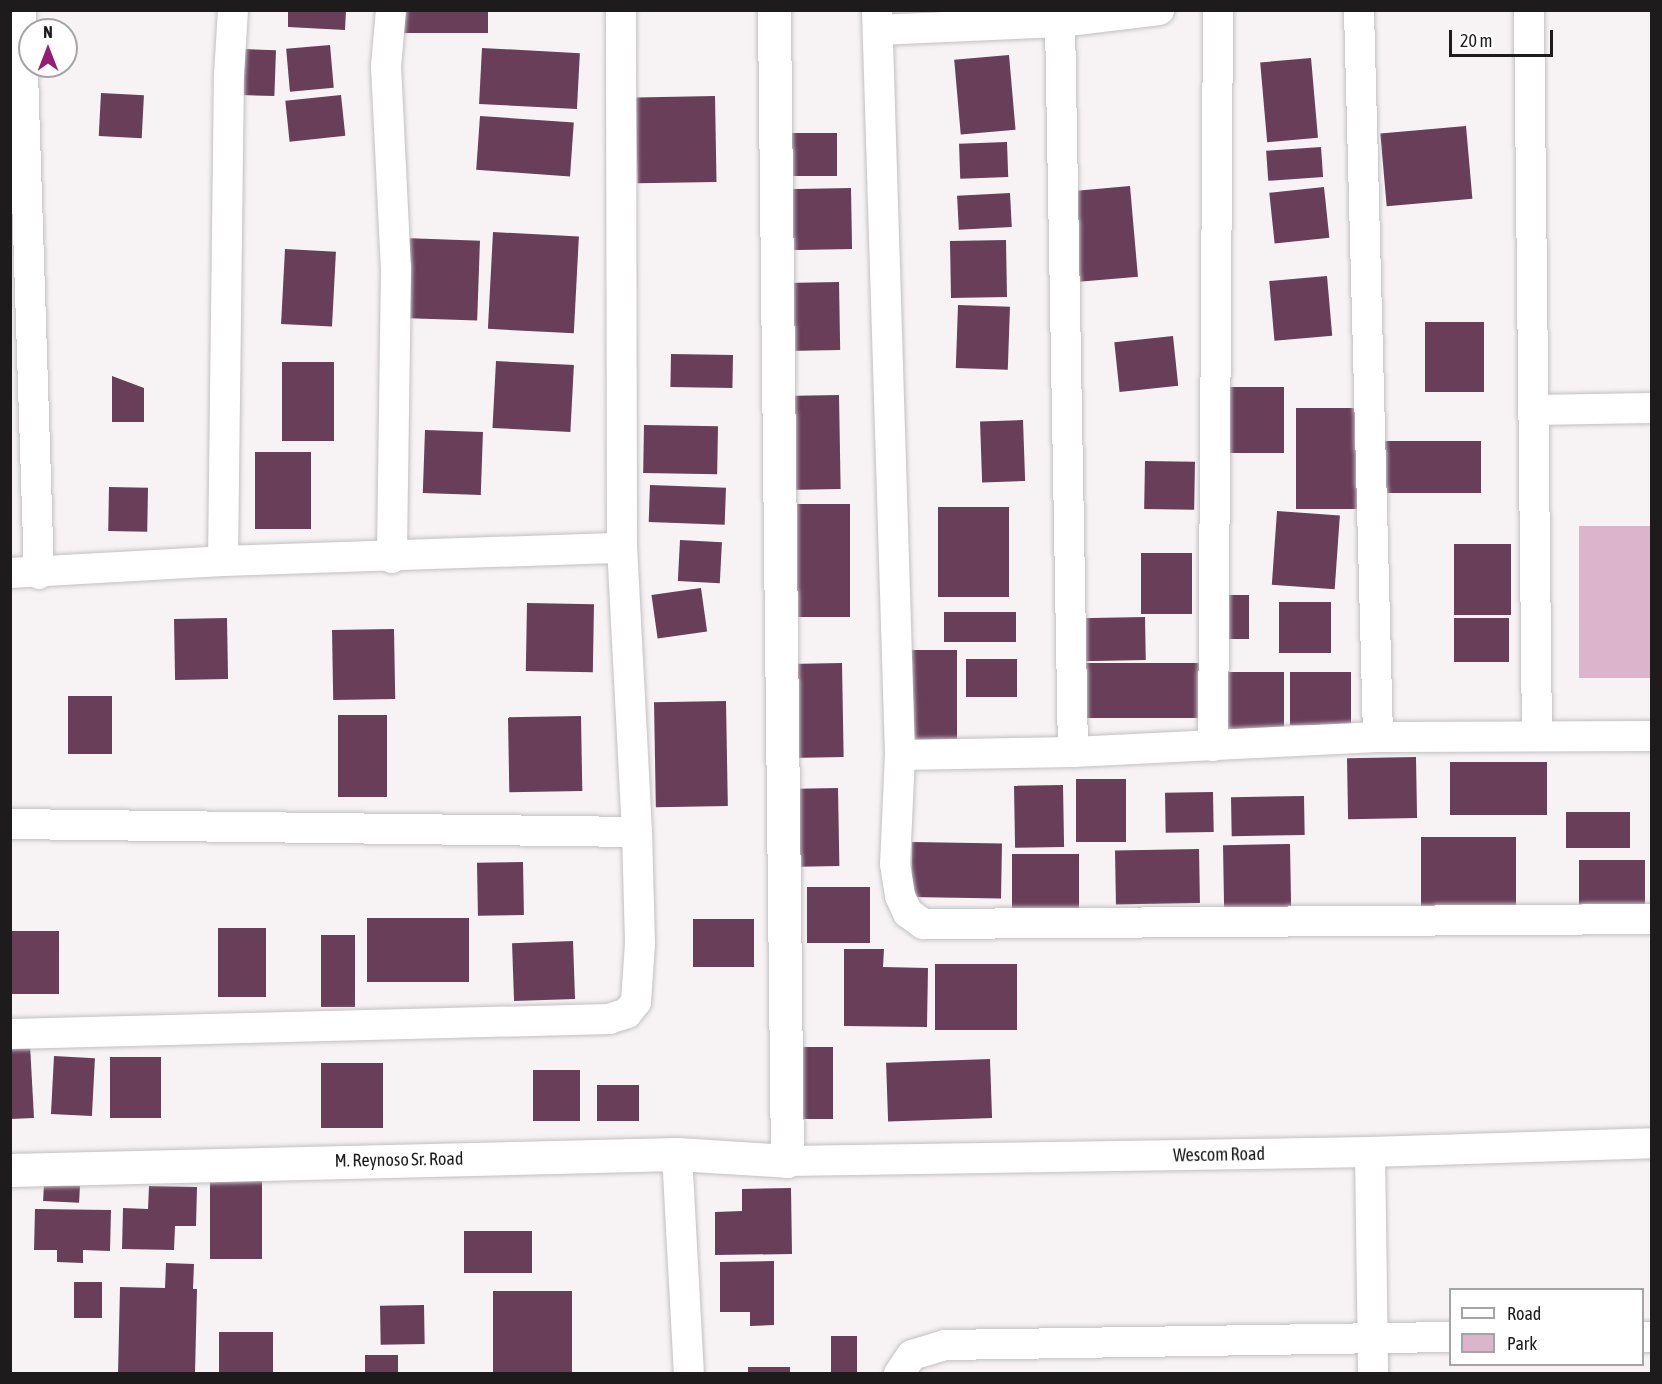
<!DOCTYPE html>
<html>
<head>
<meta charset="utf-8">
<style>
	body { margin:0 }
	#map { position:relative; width:1662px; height:1384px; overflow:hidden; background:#f7f3f5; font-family:"Asap Condensed",sans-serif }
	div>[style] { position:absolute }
	.green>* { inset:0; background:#dcb5cc; transform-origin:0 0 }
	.building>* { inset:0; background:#683e59; transform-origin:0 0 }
	.roads { filter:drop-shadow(0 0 2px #c3c0c2) drop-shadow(0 0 2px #c3c0c2) }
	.street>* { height:30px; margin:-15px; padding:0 15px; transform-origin:15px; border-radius:15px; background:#fff }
	.secondary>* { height:33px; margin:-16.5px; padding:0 16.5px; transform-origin:16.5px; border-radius:16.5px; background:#fff }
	span { translate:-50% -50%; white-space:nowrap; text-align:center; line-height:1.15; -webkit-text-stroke:6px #fff; paint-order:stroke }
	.street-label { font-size:18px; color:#1d1b1c }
	.frame { position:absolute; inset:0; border:12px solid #1d1b1c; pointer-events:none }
	.legend { position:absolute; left:1449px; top:1288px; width:195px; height:78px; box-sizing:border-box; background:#fff; border:2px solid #a5a4a4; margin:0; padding:8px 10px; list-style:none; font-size:18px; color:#1d1b1c }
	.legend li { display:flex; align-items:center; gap:12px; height:30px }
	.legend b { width:30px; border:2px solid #a5a4a4 }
	.north { position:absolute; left:18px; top:18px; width:60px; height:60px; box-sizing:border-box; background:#fff; border:2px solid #a5a4a4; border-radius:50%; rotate:0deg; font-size:16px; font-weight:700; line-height:24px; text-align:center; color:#1d1b1c }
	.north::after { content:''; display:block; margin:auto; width:21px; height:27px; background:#961c76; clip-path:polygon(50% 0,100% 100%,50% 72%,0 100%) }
	.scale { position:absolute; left:1449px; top:30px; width:104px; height:27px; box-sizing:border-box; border:3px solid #1d1b1c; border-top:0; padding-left:8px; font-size:18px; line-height:21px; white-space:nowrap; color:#1d1b1c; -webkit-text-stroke:4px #fff; paint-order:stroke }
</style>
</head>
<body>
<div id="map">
	<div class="green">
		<div style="left:1579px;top:526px;width:72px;height:152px"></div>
	</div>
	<div class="building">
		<div style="clip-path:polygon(288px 10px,346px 10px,345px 30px,288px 27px)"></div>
		<div style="left:395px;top:10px;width:93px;height:23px"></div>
		<div style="left:330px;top:45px;width:43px;height:44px;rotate:85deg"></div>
		<div style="left:482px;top:48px;width:98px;height:56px;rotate:3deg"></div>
		<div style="left:243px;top:49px;width:33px;height:46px;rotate:2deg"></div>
		<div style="left:1009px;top:55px;width:75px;height:55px;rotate:85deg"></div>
		<div style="left:1311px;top:58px;width:80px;height:51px;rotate:85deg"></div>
		<div style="left:101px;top:93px;width:43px;height:43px;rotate:3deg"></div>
		<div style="left:341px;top:95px;width:41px;height:56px;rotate:84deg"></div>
		<div style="left:715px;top:96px;width:86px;height:79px;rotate:89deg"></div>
		<div style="left:480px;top:116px;width:94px;height:54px;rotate:4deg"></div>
		<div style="left:1466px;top:126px;width:73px;height:86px;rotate:85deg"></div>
		<div style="left:785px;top:133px;width:52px;height:43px"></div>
		<div style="left:1007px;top:142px;width:35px;height:48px;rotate:88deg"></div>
		<div style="left:1321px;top:147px;width:30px;height:55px;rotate:86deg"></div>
		<div style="left:1130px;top:186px;width:91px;height:59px;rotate:85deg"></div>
		<div style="left:1324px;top:187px;width:51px;height:55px;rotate:84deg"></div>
		<div style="left:851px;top:188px;width:61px;height:68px;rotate:89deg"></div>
		<div style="left:1010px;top:193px;width:34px;height:53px;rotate:87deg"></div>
		<div style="left:493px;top:232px;width:86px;height:97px;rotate:3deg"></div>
		<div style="left:404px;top:238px;width:76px;height:80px;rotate:2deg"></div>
		<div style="left:1006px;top:240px;width:57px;height:56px;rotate:89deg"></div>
		<div style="left:285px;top:249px;width:51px;height:75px;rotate:3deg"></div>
		<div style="left:1327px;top:276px;width:60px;height:58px;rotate:85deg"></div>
		<div style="left:839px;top:282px;width:68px;height:54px;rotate:89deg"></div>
		<div style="left:958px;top:305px;width:52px;height:63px;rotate:2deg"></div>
		<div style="left:1425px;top:322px;width:59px;height:70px"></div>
		<div style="left:1173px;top:336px;width:50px;height:59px;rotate:84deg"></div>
		<div style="left:671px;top:354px;width:62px;height:33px;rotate:1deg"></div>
		<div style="left:496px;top:361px;width:78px;height:67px;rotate:3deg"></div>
		<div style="left:282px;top:362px;width:52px;height:79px"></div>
		<div style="clip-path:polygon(112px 376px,144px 388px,144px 422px,112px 422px)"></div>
		<div style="left:1221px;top:387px;width:63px;height:66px"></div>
		<div style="left:839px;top:395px;width:94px;height:57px;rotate:89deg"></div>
		<div style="left:1296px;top:408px;width:62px;height:101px"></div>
		<div style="left:1023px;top:420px;width:61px;height:43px;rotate:88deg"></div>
		<div style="left:644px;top:425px;width:74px;height:48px;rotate:1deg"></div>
		<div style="left:425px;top:430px;width:58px;height:63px;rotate:2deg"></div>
		<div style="left:1374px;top:441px;width:107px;height:52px"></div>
		<div style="left:255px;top:452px;width:56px;height:77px"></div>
		<div style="left:1145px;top:461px;width:50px;height:48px;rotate:1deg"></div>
		<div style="left:650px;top:485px;width:76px;height:37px;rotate:2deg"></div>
		<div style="left:109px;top:487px;width:39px;height:44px;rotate:1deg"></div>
		<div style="left:789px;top:504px;width:61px;height:113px"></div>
		<div style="left:938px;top:507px;width:71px;height:90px"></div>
		<div style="left:1277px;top:511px;width:63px;height:74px;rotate:4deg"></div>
		<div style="left:680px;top:540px;width:42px;height:41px;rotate:3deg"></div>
		<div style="left:1454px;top:544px;width:57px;height:71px"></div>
		<div style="left:1192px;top:553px;width:61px;height:51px;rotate:90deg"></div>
		<div style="left:701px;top:588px;width:44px;height:50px;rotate:82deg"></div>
		<div style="left:1249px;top:595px;width:44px;height:31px;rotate:90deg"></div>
		<div style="left:1279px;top:602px;width:52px;height:51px"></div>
		<div style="left:527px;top:603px;width:67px;height:68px;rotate:1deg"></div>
		<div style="left:944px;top:612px;width:72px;height:30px"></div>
		<div style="left:1145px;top:617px;width:43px;height:66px;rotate:89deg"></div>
		<div style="left:227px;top:618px;width:61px;height:53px;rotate:89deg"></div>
		<div style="left:1454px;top:618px;width:55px;height:44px"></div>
		<div style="left:394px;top:629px;width:70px;height:62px;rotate:89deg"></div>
		<div style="left:905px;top:650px;width:52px;height:96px"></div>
		<div style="left:966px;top:659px;width:51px;height:38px"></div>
		<div style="left:842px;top:663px;width:94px;height:53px;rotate:89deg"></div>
		<div style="left:1086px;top:663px;width:113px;height:55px"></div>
		<div style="left:1220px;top:672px;width:64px;height:57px"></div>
		<div style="left:1290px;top:672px;width:61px;height:53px"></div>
		<div style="left:68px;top:696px;width:44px;height:58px"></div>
		<div style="left:726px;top:701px;width:105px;height:72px;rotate:89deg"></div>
		<div style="left:338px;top:715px;width:49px;height:82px"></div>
		<div style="left:581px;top:716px;width:75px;height:73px;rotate:89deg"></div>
		<div style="left:1416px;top:757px;width:61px;height:69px;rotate:89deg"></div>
		<div style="left:1547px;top:762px;width:53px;height:97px;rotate:90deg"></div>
		<div style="left:1076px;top:779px;width:50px;height:63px"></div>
		<div style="left:1063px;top:785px;width:62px;height:49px;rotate:89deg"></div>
		<div style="left:838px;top:788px;width:78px;height:53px;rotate:89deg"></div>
		<div style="left:1213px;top:792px;width:40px;height:48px;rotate:89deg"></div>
		<div style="left:1304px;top:796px;width:39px;height:73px;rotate:89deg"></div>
		<div style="left:1566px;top:812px;width:64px;height:36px"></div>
		<div style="left:1421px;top:837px;width:95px;height:70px"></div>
		<div style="left:912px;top:842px;width:90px;height:55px;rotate:1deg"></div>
		<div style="left:1290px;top:844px;width:64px;height:67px;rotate:89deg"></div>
		<div style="left:1199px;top:849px;width:54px;height:84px;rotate:89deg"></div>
		<div style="left:1012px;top:854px;width:67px;height:58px"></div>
		<div style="left:1579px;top:860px;width:66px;height:44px"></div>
		<div style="left:523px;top:862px;width:53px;height:46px;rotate:89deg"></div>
		<div style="left:807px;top:887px;width:63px;height:56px"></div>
		<div style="left:367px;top:918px;width:102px;height:64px"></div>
		<div style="left:693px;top:919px;width:61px;height:48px"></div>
		<div style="left:218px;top:928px;width:48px;height:69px"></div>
		<div style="left:10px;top:931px;width:49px;height:63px"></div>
		<div style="left:321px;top:935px;width:34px;height:72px"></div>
		<div style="left:573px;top:941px;width:58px;height:61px;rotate:88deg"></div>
		<div style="clip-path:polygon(844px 949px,884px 949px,883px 967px,928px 968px,927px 1027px,844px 1026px)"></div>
		<div style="left:935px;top:964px;width:82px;height:66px"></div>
		<div style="clip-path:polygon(30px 1045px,34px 1118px,10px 1119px,10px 1046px)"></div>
		<div style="left:788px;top:1047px;width:45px;height:72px"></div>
		<div style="left:54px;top:1056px;width:41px;height:58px;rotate:3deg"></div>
		<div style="left:110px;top:1057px;width:51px;height:61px"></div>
		<div style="left:990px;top:1059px;width:59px;height:104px;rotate:88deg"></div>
		<div style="left:321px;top:1063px;width:62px;height:65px"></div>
		<div style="left:533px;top:1070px;width:47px;height:51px"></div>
		<div style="left:597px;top:1085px;width:42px;height:36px"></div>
		<div style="left:210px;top:1172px;width:52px;height:87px"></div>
		<div style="left:44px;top:1184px;width:36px;height:17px;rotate:3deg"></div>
		<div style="clip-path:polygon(149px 1186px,197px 1187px,196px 1226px,175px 1226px,174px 1250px,122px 1249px,123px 1208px,148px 1209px)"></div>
		<div style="clip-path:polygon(791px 1188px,792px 1254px,715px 1255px,715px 1212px,742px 1211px,742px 1189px)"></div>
		<div style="clip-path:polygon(35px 1209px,111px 1210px,110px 1251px,83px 1250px,83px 1263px,57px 1262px,57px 1250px,34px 1250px)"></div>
		<div style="left:532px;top:1231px;width:42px;height:68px;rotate:90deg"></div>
		<div style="clip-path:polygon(774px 1261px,774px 1325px,750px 1326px,750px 1312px,720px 1312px,720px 1262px)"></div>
		<div style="clip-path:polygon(166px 1263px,194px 1264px,193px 1289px,197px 1289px,195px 1374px,118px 1374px,120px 1287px,165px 1288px)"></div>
		<div style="left:74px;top:1282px;width:28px;height:36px"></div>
		<div style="left:493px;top:1291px;width:79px;height:83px"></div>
		<div style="left:424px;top:1305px;width:39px;height:44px;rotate:89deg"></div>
		<div style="left:273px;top:1332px;width:41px;height:54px;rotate:90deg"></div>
		<div style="left:831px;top:1336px;width:26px;height:38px"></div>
		<div style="left:398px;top:1355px;width:19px;height:33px;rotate:90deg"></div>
		<div style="left:748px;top:1367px;width:42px;height:7px"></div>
	</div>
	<div class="roads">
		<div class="street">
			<div style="left:21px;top:10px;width:564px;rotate:88.17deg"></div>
			<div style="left:391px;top:10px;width:56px;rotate:95.1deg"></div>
			<div style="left:386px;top:66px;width:201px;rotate:87.2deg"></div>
			<div style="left:396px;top:267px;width:291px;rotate:90.8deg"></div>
			<div style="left:877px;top:10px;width:745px;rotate:88.23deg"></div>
			<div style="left:900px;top:755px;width:109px;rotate:92.6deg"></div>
			<div style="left:895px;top:864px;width:32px;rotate:81deg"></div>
			<div style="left:900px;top:896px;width:19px;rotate:65deg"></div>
			<div style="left:908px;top:913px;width:19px;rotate:36deg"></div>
			<div style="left:923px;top:924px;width:729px;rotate:-0.39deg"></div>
			<div style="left:1359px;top:10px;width:727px;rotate:88.5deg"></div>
			<div style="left:1529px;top:10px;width:726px;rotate:89.37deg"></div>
			<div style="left:1060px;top:22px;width:730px;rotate:88.98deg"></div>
			<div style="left:878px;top:30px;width:182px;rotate:-2.5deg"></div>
			<div style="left:1060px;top:22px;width:100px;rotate:-6.9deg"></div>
			<div style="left:1533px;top:410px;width:119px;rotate:-1deg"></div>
			<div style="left:223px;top:561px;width:486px;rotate:-89.3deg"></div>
			<div style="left:229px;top:75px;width:65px;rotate:-86.5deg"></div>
			<div style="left:10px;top:573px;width:213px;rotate:-3.2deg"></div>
			<div style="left:223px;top:561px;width:399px;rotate:-1.9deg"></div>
			<div style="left:1213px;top:746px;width:736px;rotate:-89.61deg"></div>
			<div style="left:900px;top:755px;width:173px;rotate:-1deg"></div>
			<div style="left:1073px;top:752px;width:305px;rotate:-2.8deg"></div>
			<div style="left:1378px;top:737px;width:274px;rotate:-0.2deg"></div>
			<div style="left:10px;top:824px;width:627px;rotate:0.73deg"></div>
			<div style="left:10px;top:1034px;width:599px;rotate:-1.43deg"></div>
			<div style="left:609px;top:1019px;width:19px;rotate:-18deg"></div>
			<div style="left:627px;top:1013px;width:14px;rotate:-51deg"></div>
			<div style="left:636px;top:1002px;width:58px;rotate:-86.1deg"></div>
			<div style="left:640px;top:944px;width:112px;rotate:-91.5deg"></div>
			<div style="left:637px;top:832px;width:284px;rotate:-93deg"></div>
			<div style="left:622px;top:548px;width:538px;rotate:-90.11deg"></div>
			<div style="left:1370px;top:1152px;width:222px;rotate:89.2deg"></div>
			<div style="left:677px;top:1154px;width:220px;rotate:86.9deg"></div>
			<div style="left:787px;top:1161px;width:583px;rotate:-0.88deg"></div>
			<div style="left:1370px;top:1152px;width:282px;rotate:-1.8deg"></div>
			<div style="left:1642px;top:1337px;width:10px"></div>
			<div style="left:899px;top:1374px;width:23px;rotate:-56deg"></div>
			<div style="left:912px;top:1355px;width:34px;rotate:-17deg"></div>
			<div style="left:945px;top:1345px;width:505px;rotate:-0.91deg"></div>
		</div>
		<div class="secondary">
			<div style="left:10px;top:1170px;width:667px;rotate:-1.37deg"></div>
			<div style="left:677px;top:1154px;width:110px;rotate:3.6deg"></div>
			<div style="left:787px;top:1161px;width:1151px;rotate:-90.65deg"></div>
		</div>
	</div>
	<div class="street-label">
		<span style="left:1219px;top:1155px;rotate:-1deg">Wescom Road</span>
		<span style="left:399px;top:1160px;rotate:-1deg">M. Reynoso Sr. Road</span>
	</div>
	<div class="frame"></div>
	<ul class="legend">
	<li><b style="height:8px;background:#fff"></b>Road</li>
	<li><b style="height:16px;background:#dcb5cc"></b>Park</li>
	</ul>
	<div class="north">N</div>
	<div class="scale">20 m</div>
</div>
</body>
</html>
